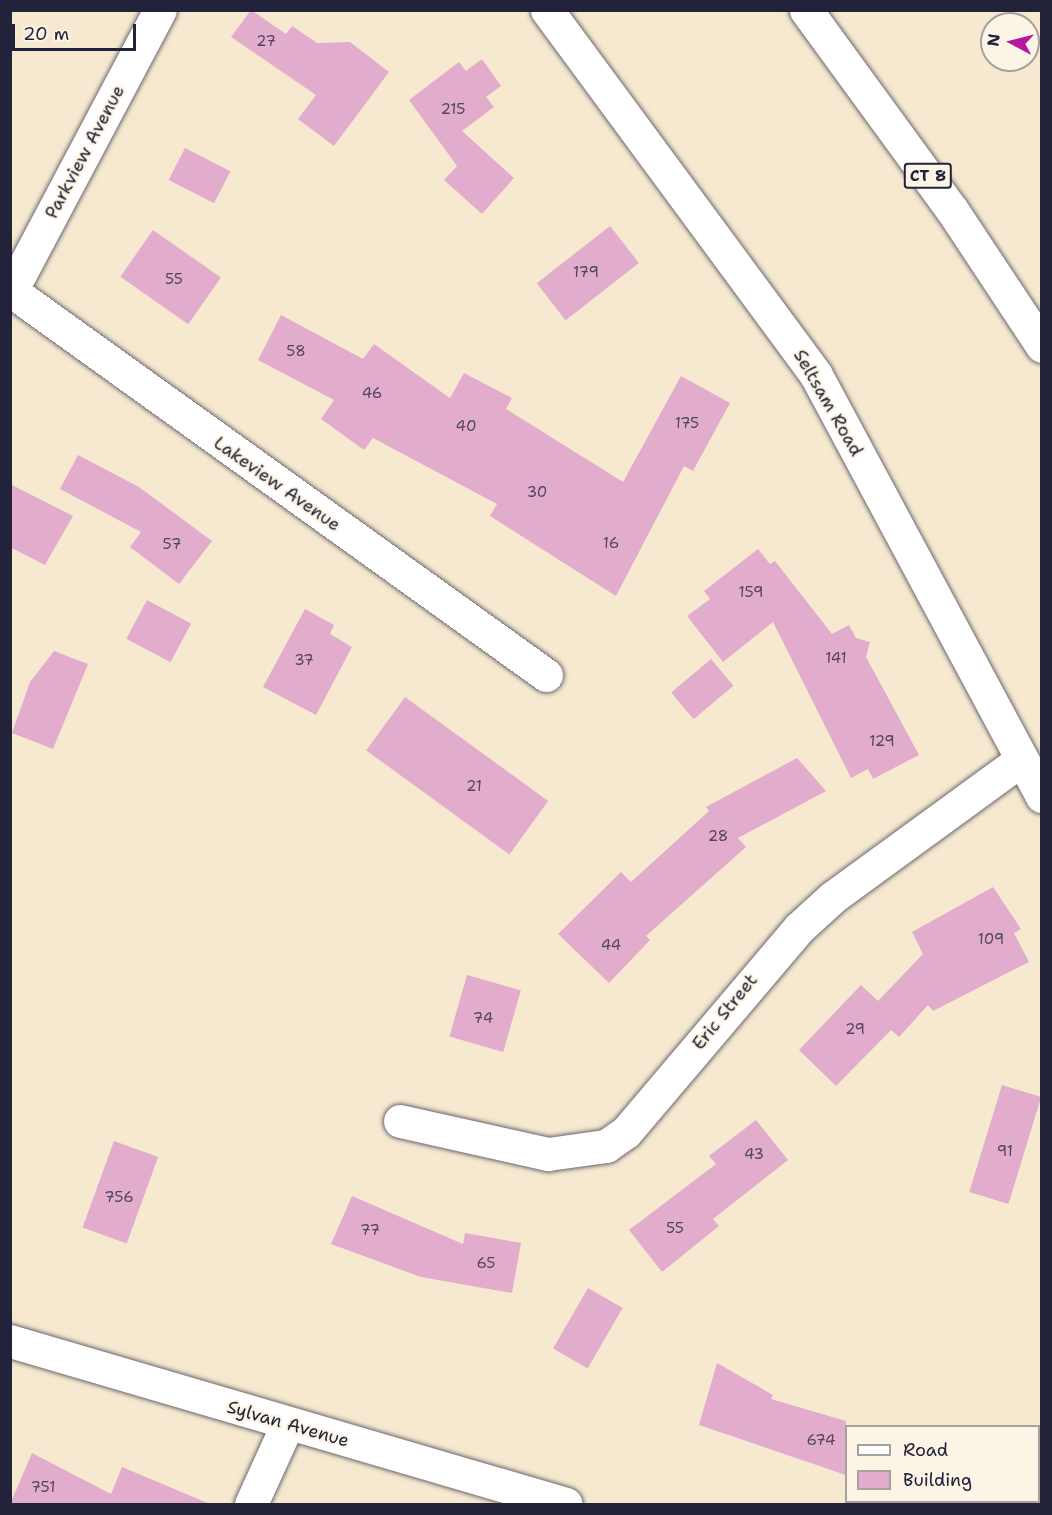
<!DOCTYPE html>
<html>
<head>
<meta charset="utf-8">
<style>
	body { margin:0 }
	#map { position:relative; width:1052px; height:1515px; overflow:hidden; background:#f6e9d0; font-family:"Shantell Sans",sans-serif }
	div>[style] { position:absolute }
	.building>* { inset:0; background:#e2adcd; transform-origin:0 0 }
	.roads { filter:drop-shadow(0 0 2px #6c686f) drop-shadow(0 0 2px #6c686f) }
	.minor>* { height:33px; margin:-16.5px; padding:0 16.5px; transform-origin:16.5px; border-radius:16.5px; background:#fff }
	.tertiary>* { height:33px; margin:-16.5px; padding:0 16.5px; transform-origin:16.5px; border-radius:16.5px; background:#fff }
	.secondary>* { height:33px; margin:-16.5px; padding:0 16.5px; transform-origin:16.5px; border-radius:16.5px; background:#fff }
	.motorway>* { height:33px; margin:-16.5px; padding:0 16.5px; transform-origin:16.5px; border-radius:16.5px; background:#fff }
	span { translate:-50% -50%; white-space:nowrap; text-align:center; line-height:1.15; -webkit-text-stroke:4.5px #fcf5e5; paint-order:stroke }
	.number-label { font-size:15px; color:#524560 }
	.number-label span { -webkit-text-stroke-width:0 }
	.shield-label span { padding:2px 4px; background:#fcf5e5; border:2px solid; border-radius:4px; -webkit-text-stroke-width:0 }
	.shield-label { font-size:16px; color:#22223b; font-weight:700 }
	.street-label { font-size:18px; color:#22223b }
	.frame { position:absolute; inset:0; border:12px solid #22223b; pointer-events:none }
	.legend { position:absolute; left:845px; top:1425px; width:195px; height:78px; box-sizing:border-box; background:#fcf5e5; border:2px solid #a5a1a1; margin:0; padding:8px 10px; list-style:none; font-size:18px; color:#22223b }
	.legend li { display:flex; align-items:center; gap:12px; height:30px }
	.legend b { width:30px; border:2px solid #a5a1a1 }
	.north { position:absolute; left:980px; top:12px; width:60px; height:60px; box-sizing:border-box; background:#fcf5e5; border:2px solid #a5a1a1; border-radius:50%; rotate:277deg; font-size:16px; font-weight:700; line-height:24px; text-align:center; color:#22223b }
	.north::after { content:''; display:block; margin:auto; width:21px; height:27px; background:#b5179e; clip-path:polygon(50% 0,100% 100%,50% 72%,0 100%) }
	.scale { position:absolute; left:12px; top:24px; width:124px; height:27px; box-sizing:border-box; border:3px solid #22223b; border-top:0; padding-left:8px; font-size:18px; line-height:21px; white-space:nowrap; color:#22223b; -webkit-text-stroke:4px #fcf5e5; paint-order:stroke }
</style>
</head>
<body>
<div id="map">
	<div class="building">
		<div style="clip-path:polygon(251px 10px,286px 34px,292px 26px,317px 43px,350px 42px,389px 72px,334px 146px,298px 119px,316px 95px,231px 37px)"></div>
		<div style="clip-path:polygon(482px 59px,501px 86px,486px 97px,494px 107px,462px 131px,514px 178px,482px 214px,444px 180px,457px 166px,409px 100px,459px 62px,466px 71px)"></div>
		<div style="left:185px;top:148px;width:51px;height:36px;rotate:27deg"></div>
		<div style="left:610px;top:226px;width:47px;height:93px;rotate:52deg"></div>
		<div style="left:153px;top:230px;width:83px;height:57px;rotate:35deg"></div>
		<div style="clip-path:polygon(281px 315px,363px 359px,374px 344px,450px 398px,464px 373px,512px 398px,506px 409px,623px 482px,681px 376px,730px 403px,693px 471px,684px 466px,616px 596px,490px 516px,497px 504px,373px 438px,364px 450px,321px 419px,334px 400px,258px 360px)"></div>
		<div style="clip-path:polygon(78px 455px,139px 487px,212px 541px,179px 584px,130px 547px,141px 532px,60px 489px)"></div>
		<div style="clip-path:polygon(10px 484px,73px 516px,45px 565px,10px 547px)"></div>
		<div style="clip-path:polygon(758px 549px,770px 564px,775px 561px,832px 634px,849px 625px,856px 638px,870px 642px,866px 657px,919px 755px,873px 779px,868px 769px,851px 778px,773px 622px,723px 662px,687px 616px,710px 599px,704px 591px)"></div>
		<div style="left:147px;top:600px;width:50px;height:44px;rotate:28deg"></div>
		<div style="clip-path:polygon(305px 609px,334px 625px,330px 634px,352px 647px,316px 715px,263px 687px)"></div>
		<div style="clip-path:polygon(54px 651px,88px 664px,53px 749px,12px 733px,30px 682px)"></div>
		<div style="left:711px;top:659px;width:35px;height:52px;rotate:50deg"></div>
		<div style="left:405px;top:697px;width:177px;height:66px;rotate:36deg"></div>
		<div style="clip-path:polygon(797px 758px,826px 791px,738px 838px,746px 847px,646px 936px,650px 940px,609px 983px,558px 934px,621px 872px,631px 882px,709px 811px,706px 807px)"></div>
		<div style="clip-path:polygon(993px 887px,1021px 929px,1014px 933px,1029px 962px,933px 1011px,928px 1005px,899px 1037px,891px 1030px,836px 1086px,799px 1050px,861px 985px,878px 1001px,923px 954px,912px 932px)"></div>
		<div style="left:467px;top:975px;width:56px;height:64px;rotate:16deg"></div>
		<div style="left:1002px;top:1085px;width:41px;height:112px;rotate:17deg"></div>
		<div style="clip-path:polygon(756px 1120px,788px 1160px,713px 1219px,719px 1226px,662px 1272px,629px 1230px,716px 1164px,709px 1156px)"></div>
		<div style="left:114px;top:1141px;width:47px;height:92px;rotate:20deg"></div>
		<div style="clip-path:polygon(352px 1196px,463px 1244px,465px 1233px,521px 1243px,512px 1293px,421px 1277px,331px 1244px)"></div>
		<div style="left:588px;top:1288px;width:40px;height:70px;rotate:30deg"></div>
		<div style="clip-path:polygon(717px 1363px,773px 1395px,771px 1399px,846px 1421px,846px 1475px,699px 1425px)"></div>
		<div style="clip-path:polygon(32px 1453px,111px 1494px,122px 1467px,210px 1504px,10px 1504px)"></div>
	</div>
	<div class="roads">
		<div class="minor">
			<div style="left:10px;top:290px;width:660px;rotate:35.69deg"></div>
			<div style="left:10px;top:293px;width:320px;rotate:-62.1deg"></div>
			<div style="left:400px;top:1121px;width:152px;rotate:12.6deg"></div>
			<div style="left:548px;top:1154px;width:59px;rotate:-7.9deg"></div>
			<div style="left:606px;top:1146px;width:24px;rotate:-35deg"></div>
			<div style="left:626px;top:1132px;width:267px;rotate:-49.7deg"></div>
			<div style="left:799px;top:928px;width:46px;rotate:-42.4deg"></div>
			<div style="left:833px;top:897px;width:233px;rotate:-36.1deg"></div>
			<div style="left:251px;top:1504px;width:87px;rotate:-65.5deg"></div>
		</div>
		<div class="tertiary">
			<div style="left:10px;top:1341px;width:579px;rotate:16.34deg"></div>
		</div>
		<div class="secondary">
			<div style="left:547px;top:10px;width:453px;rotate:53.6deg"></div>
			<div style="left:816px;top:375px;width:478px;rotate:61.8deg"></div>
		</div>
		<div class="motorway">
			<div style="left:806px;top:10px;width:248px;rotate:53.9deg"></div>
			<div style="left:952px;top:210px;width:163px;rotate:56.5deg"></div>
		</div>
	</div>
	<div class="number-label">
		<span style="left:266px;top:42px">27</span>
		<span style="left:453px;top:110px">215</span>
		<span style="left:586px;top:273px">179</span>
		<span style="left:174px;top:280px">55</span>
		<span style="left:296px;top:352px">58</span>
		<span style="left:372px;top:394px">46</span>
		<span style="left:687px;top:424px">175</span>
		<span style="left:466px;top:427px">40</span>
		<span style="left:537px;top:493px">30</span>
		<span style="left:611px;top:544px">16</span>
		<span style="left:172px;top:545px">57</span>
		<span style="left:751px;top:593px">159</span>
		<span style="left:836px;top:659px">141</span>
		<span style="left:304px;top:661px">37</span>
		<span style="left:882px;top:742px">129</span>
		<span style="left:474px;top:787px">21</span>
		<span style="left:718px;top:837px">28</span>
		<span style="left:991px;top:940px">109</span>
		<span style="left:611px;top:946px">44</span>
		<span style="left:483px;top:1019px">74</span>
		<span style="left:855px;top:1030px">29</span>
		<span style="left:1005px;top:1152px">91</span>
		<span style="left:754px;top:1155px">43</span>
		<span style="left:119px;top:1198px">756</span>
		<span style="left:675px;top:1229px">55</span>
		<span style="left:370px;top:1231px">77</span>
		<span style="left:486px;top:1264px">65</span>
		<span style="left:821px;top:1441px">674</span>
		<span style="left:43px;top:1488px">751</span>
	</div>
	<div class="shield-label">
		<span style="left:928px;top:176px">CT 8</span>
	</div>
	<div class="street-label">
		<span style="left:85px;top:152px;rotate:-62deg">Parkview Avenue</span>
		<span style="left:828px;top:403px;rotate:60deg">Seltsam Road</span>
		<span style="left:277px;top:484px;rotate:35deg">Lakeview Avenue</span>
		<span style="left:725px;top:1012px;rotate:-51deg">Eric Street</span>
		<span style="left:288px;top:1424px;rotate:16deg">Sylvan Avenue</span>
	</div>
	<div class="frame"></div>
	<ul class="legend">
	<li><b style="height:8px;background:#fff"></b>Road</li>
	<li><b style="height:16px;background:#e2adcd"></b>Building</li>
	</ul>
	<div class="north">N</div>
	<div class="scale">20 m</div>
</div>
</body>
</html>
